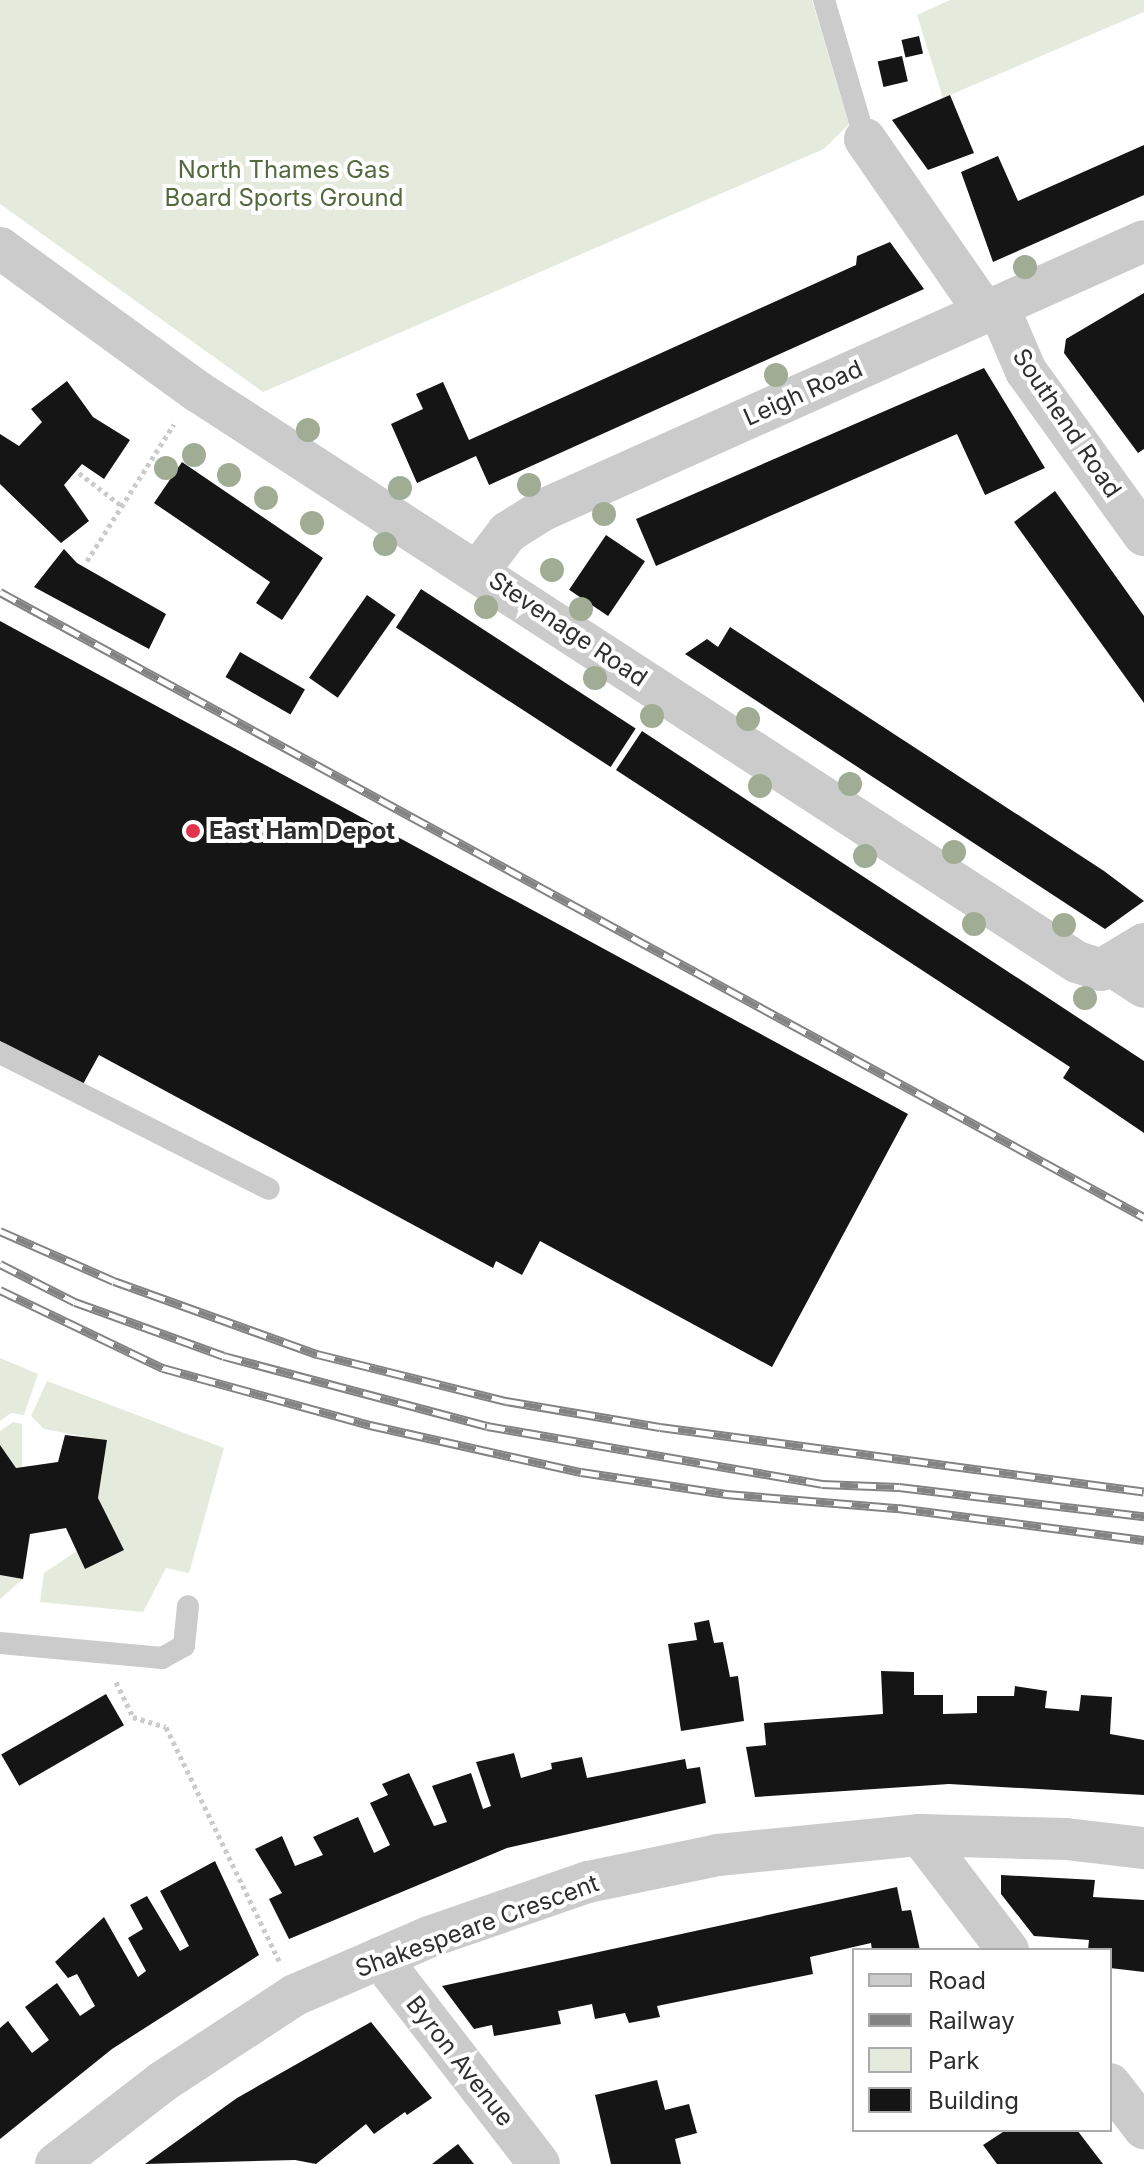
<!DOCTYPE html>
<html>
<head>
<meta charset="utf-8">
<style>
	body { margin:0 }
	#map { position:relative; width:1144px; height:2164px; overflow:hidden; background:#fff; font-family:Inter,sans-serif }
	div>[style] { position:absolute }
	.green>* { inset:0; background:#e5ebdc }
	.building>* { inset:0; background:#151515; transform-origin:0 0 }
	.path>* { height:5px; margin-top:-2.5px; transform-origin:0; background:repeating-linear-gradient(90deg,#cbcbcb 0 4px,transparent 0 8px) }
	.service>* { height:22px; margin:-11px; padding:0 11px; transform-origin:11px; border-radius:11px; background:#cbcbcb }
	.minor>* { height:42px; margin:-21px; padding:0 21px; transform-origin:21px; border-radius:21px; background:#cbcbcb }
	.rail>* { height:9px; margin-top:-4.5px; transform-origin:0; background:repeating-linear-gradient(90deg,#fff 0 18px,#838383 0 36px); box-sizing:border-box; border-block:2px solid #838383 }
	.trees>* { width:24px; height:24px; margin:-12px; border-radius:50%; background:#a1ac94 }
	.dots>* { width:22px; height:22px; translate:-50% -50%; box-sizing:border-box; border:4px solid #fff; border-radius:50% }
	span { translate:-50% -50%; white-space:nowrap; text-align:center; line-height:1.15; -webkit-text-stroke:8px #fff; paint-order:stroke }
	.park-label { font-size:24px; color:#54693d }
	.street-label { font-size:24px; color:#2e2e2e }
	.poi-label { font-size:24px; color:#2e2e2e; font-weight:700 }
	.left { translate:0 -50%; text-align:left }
	.legend { position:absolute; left:852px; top:1948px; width:260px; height:184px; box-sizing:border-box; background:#fff; border:2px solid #ababab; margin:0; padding:10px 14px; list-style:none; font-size:24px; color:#2e2e2e }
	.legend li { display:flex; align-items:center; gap:16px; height:40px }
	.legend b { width:40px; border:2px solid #ababab }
</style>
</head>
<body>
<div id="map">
	<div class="green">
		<div style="clip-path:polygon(0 0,812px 0,849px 124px,824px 149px,263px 392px,0 204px)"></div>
		<div style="clip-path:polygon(950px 0,1144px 0,1144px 12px,943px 98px,917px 15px)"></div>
		<div style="clip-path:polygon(0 1358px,38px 1374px,24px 1415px,11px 1413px,0 1421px)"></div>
		<div style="clip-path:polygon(47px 1381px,224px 1448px,189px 1573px,166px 1568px,143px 1612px,40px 1602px,44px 1573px,77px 1551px,86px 1568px,124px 1550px,98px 1498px,107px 1441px,44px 1429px,31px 1416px)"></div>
		<div style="clip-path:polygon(13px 1422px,22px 1424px,22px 1467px,16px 1468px,0 1445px,0 1431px)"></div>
		<div style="clip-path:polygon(0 1575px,23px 1579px,0 1599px)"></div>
	</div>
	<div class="building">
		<div style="left:919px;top:36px;width:18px;height:18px;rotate:77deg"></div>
		<div style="left:902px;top:56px;width:26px;height:25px;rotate:77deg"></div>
		<div style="clip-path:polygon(950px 95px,974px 153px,928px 170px,892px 120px)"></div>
		<div style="clip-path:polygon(1144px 145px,1144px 195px,993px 262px,961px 172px,998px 156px,1018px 201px)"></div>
		<div style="clip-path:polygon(890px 242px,924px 289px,489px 485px,476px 456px,417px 483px,391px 424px,423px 409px,416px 394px,443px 382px,469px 440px,856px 265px,857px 256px)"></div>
		<div style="clip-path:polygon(1144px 293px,1144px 449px,1138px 453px,1064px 353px,1066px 339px)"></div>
		<div style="clip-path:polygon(984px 368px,1045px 468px,985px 495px,957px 434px,656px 566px,636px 519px)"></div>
		<div style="clip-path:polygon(67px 381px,93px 417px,130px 440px,104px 479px,82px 464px,64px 485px,89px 521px,61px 543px,0 484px,0 434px,19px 446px,42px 422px,31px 409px)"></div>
		<div style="clip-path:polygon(182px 462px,323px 558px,282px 620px,256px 603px,270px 582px,154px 503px)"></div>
		<div style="clip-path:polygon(1055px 491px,1144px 616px,1144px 703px,1014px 522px)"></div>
		<div style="left:606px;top:535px;width:47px;height:66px;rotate:34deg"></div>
		<div style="clip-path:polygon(64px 549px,77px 563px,166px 614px,149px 649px,34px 587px)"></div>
		<div style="left:421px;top:589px;width:256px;height:46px;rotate:33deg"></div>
		<div style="left:367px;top:595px;width:35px;height:101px;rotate:35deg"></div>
		<div style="clip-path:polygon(0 621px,908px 1114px,772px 1367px,540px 1241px,522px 1275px,496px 1261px,493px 1268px,99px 1055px,82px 1086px,0 1041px)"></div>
		<div style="clip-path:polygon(730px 627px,1104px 871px,1144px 901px,1105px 929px,685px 654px,707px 639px,718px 647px)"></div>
		<div style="left:240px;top:652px;width:75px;height:29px;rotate:30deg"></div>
		<div style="clip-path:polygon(642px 731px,1144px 1061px,1144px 1133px,1063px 1078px,1070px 1067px,616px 770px)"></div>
		<div style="clip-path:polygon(65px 1435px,107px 1440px,98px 1498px,124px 1550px,85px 1569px,66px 1528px,30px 1534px,23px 1579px,0 1575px,0 1445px,16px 1468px,58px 1462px)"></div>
		<div style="clip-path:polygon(709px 1620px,714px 1643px,723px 1642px,730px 1677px,738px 1676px,744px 1721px,681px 1731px,668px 1644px,697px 1640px,694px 1623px)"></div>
		<div style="clip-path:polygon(881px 1671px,914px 1672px,914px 1695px,943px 1695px,943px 1714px,977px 1713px,977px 1696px,1014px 1696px,1015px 1686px,1047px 1691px,1045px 1708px,1079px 1711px,1081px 1695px,1112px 1697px,1110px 1734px,1144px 1740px,1144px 1795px,949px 1784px,755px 1797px,746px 1747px,766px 1745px,764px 1723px,883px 1714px)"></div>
		<div style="left:106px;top:1694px;width:36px;height:121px;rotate:60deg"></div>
		<div style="clip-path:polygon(514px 1753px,521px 1778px,552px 1769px,551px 1763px,582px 1757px,587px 1778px,685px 1759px,687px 1769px,700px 1767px,706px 1803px,507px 1848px,289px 1939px,269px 1899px,282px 1893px,255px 1849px,282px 1836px,295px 1866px,323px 1855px,313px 1837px,358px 1817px,374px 1853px,390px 1845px,370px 1803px,388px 1795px,382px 1784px,409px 1773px,434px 1826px,447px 1822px,432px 1786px,471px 1773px,483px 1809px,491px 1806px,476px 1762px)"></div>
		<div style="clip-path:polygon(215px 1861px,259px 1955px,112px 2049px,0 2139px,0 2028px,8px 2021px,32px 2053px,49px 2040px,25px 2007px,57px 1983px,80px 2016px,95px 2006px,77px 1974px,68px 1978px,55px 1962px,104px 1917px,138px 1977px,146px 1971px,128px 1938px,143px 1929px,130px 1905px,147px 1896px,180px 1951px,189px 1946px,160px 1891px)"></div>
		<div style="clip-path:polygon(1001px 1875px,1095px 1880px,1093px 1897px,1144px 1900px,1144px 1972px,1110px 1968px,1110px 1950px,1088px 1950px,1089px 1940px,1034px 1936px,1001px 1894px)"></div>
		<div style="clip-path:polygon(897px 1887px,902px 1911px,911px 1910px,920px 1950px,872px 1950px,871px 1943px,810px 1957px,813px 1974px,657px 2006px,660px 2017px,629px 2023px,625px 2013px,595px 2019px,592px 2004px,558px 2011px,561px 2024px,494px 2036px,492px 2025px,474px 2029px,442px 1986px)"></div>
		<div style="clip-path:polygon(371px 2022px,432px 2098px,407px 2115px,405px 2112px,374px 2134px,366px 2124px,316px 2164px,295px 2160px,145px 2164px,237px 2098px)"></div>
		<div style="clip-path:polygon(657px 2080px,665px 2110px,689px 2104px,697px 2133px,675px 2139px,681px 2164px,611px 2164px,595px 2095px)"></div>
		<div style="clip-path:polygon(1006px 2130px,1077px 2130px,1103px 2164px,997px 2164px,983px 2145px)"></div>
		<div style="clip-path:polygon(458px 2144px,474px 2164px,432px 2164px)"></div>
	</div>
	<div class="path">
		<div style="left:79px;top:473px;width:54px;rotate:37.5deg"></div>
		<div style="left:87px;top:561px;width:162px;rotate:-57.6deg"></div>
		<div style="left:116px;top:1682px;width:39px;rotate:64deg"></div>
		<div style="left:133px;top:1717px;width:34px;rotate:17deg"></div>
		<div style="left:166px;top:1727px;width:260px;rotate:64.2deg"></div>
	</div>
	<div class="service">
		<div style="left:824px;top:0;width:145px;rotate:73.6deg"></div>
		<div style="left:0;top:1053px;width:301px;rotate:26.8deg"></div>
		<div style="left:0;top:1643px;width:163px;rotate:5.3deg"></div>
		<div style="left:162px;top:1658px;width:25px;rotate:-29deg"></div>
		<div style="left:184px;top:1646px;width:40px;rotate:-84.3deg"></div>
	</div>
	<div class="minor">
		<div style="left:865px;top:139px;width:211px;rotate:55.3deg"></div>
		<div style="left:0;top:248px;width:243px;rotate:36deg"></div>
		<div style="left:197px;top:391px;width:1049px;rotate:32.98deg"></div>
		<div style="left:1077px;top:962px;width:25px;rotate:18deg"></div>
		<div style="left:1101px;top:970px;width:50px;rotate:-31.2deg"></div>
		<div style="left:998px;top:306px;width:71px;rotate:66.7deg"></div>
		<div style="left:1026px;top:371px;width:202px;rotate:54.3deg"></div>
		<div style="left:479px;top:570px;width:48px;rotate:-52.7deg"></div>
		<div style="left:508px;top:532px;width:41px;rotate:-32.2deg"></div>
		<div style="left:543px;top:510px;width:658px;rotate:-24.11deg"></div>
		<div style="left:1112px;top:966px;width:38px;rotate:33deg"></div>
		<div style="left:920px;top:1835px;width:145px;rotate:52.6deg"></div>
		<div style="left:380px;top:1958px;width:260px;rotate:52.3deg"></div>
		<div style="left:1110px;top:2084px;width:56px;rotate:52.3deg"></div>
		<div style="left:56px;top:2164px;width:134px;rotate:-37.7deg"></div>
		<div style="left:162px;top:2082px;width:159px;rotate:-33.2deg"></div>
		<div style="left:295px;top:1995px;width:146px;rotate:-23.4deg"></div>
		<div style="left:429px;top:1937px;width:168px;rotate:-19.1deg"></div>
		<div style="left:588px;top:1882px;width:133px;rotate:-11.7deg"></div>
		<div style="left:718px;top:1855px;width:203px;rotate:-5.7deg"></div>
		<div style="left:920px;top:1835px;width:146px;rotate:1.6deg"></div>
		<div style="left:1066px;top:1839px;width:79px;rotate:6.6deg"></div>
	</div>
	<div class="rail">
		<div style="left:0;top:592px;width:1304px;rotate:28.65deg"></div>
		<div style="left:0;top:1231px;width:124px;rotate:23.7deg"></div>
		<div style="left:114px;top:1281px;width:216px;rotate:19.8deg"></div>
		<div style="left:317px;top:1354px;width:195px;rotate:14deg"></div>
		<div style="left:506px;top:1401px;width:156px;rotate:9.6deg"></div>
		<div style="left:660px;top:1427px;width:488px;rotate:7.6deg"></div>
		<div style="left:0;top:1264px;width:84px;rotate:26.9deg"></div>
		<div style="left:75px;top:1302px;width:158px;rotate:19.9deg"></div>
		<div style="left:224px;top:1356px;width:272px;rotate:14.9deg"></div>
		<div style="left:487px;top:1426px;width:340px;rotate:9.8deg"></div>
		<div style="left:822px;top:1484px;width:77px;rotate:2.2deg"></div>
		<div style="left:899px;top:1487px;width:247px;rotate:6.8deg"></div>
		<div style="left:0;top:1290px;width:181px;rotate:25.6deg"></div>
		<div style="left:163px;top:1368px;width:215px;rotate:15.4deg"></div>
		<div style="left:370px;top:1425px;width:216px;rotate:12.6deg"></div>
		<div style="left:581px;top:1472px;width:147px;rotate:8.6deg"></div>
		<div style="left:726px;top:1494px;width:173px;rotate:4.7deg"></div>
		<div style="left:898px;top:1508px;width:248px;rotate:7.4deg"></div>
	</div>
	<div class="trees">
		<div style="left:1025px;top:267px"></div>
		<div style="left:776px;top:375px"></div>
		<div style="left:308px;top:430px"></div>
		<div style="left:194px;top:455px"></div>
		<div style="left:166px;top:468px"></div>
		<div style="left:229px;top:475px"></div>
		<div style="left:529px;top:485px"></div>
		<div style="left:400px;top:488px"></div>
		<div style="left:266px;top:498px"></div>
		<div style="left:604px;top:514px"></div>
		<div style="left:312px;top:523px"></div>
		<div style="left:385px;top:544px"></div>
		<div style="left:552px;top:570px"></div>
		<div style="left:486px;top:607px"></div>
		<div style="left:581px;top:609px"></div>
		<div style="left:595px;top:678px"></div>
		<div style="left:652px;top:716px"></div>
		<div style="left:748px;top:719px"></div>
		<div style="left:850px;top:784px"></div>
		<div style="left:760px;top:786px"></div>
		<div style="left:954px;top:852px"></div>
		<div style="left:865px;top:856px"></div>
		<div style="left:974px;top:924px"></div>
		<div style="left:1064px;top:925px"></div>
		<div style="left:1085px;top:998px"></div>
	</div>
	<div class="dots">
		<div style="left:193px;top:831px;background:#e1344c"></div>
	</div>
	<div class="park-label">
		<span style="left:284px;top:184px">North Thames Gas<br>Board Sports Ground</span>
	</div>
	<div class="street-label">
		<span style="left:803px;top:393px;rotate:-24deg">Leigh Road</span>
		<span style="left:1067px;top:423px;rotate:56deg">Southend Road</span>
		<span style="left:568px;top:629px;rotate:34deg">Stevenage Road</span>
		<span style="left:477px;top:1926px;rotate:-20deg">Shakespeare Crescent</span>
		<span style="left:460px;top:2061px;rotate:52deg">Byron Avenue</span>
	</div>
	<div class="poi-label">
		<span class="left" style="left:209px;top:831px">East Ham Depot</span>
	</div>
	<ul class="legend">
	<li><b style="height:10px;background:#cbcbcb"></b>Road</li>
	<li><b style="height:10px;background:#838383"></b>Railway</li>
	<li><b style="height:22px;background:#e5ebdc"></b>Park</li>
	<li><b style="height:22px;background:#151515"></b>Building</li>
	</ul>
</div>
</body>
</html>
